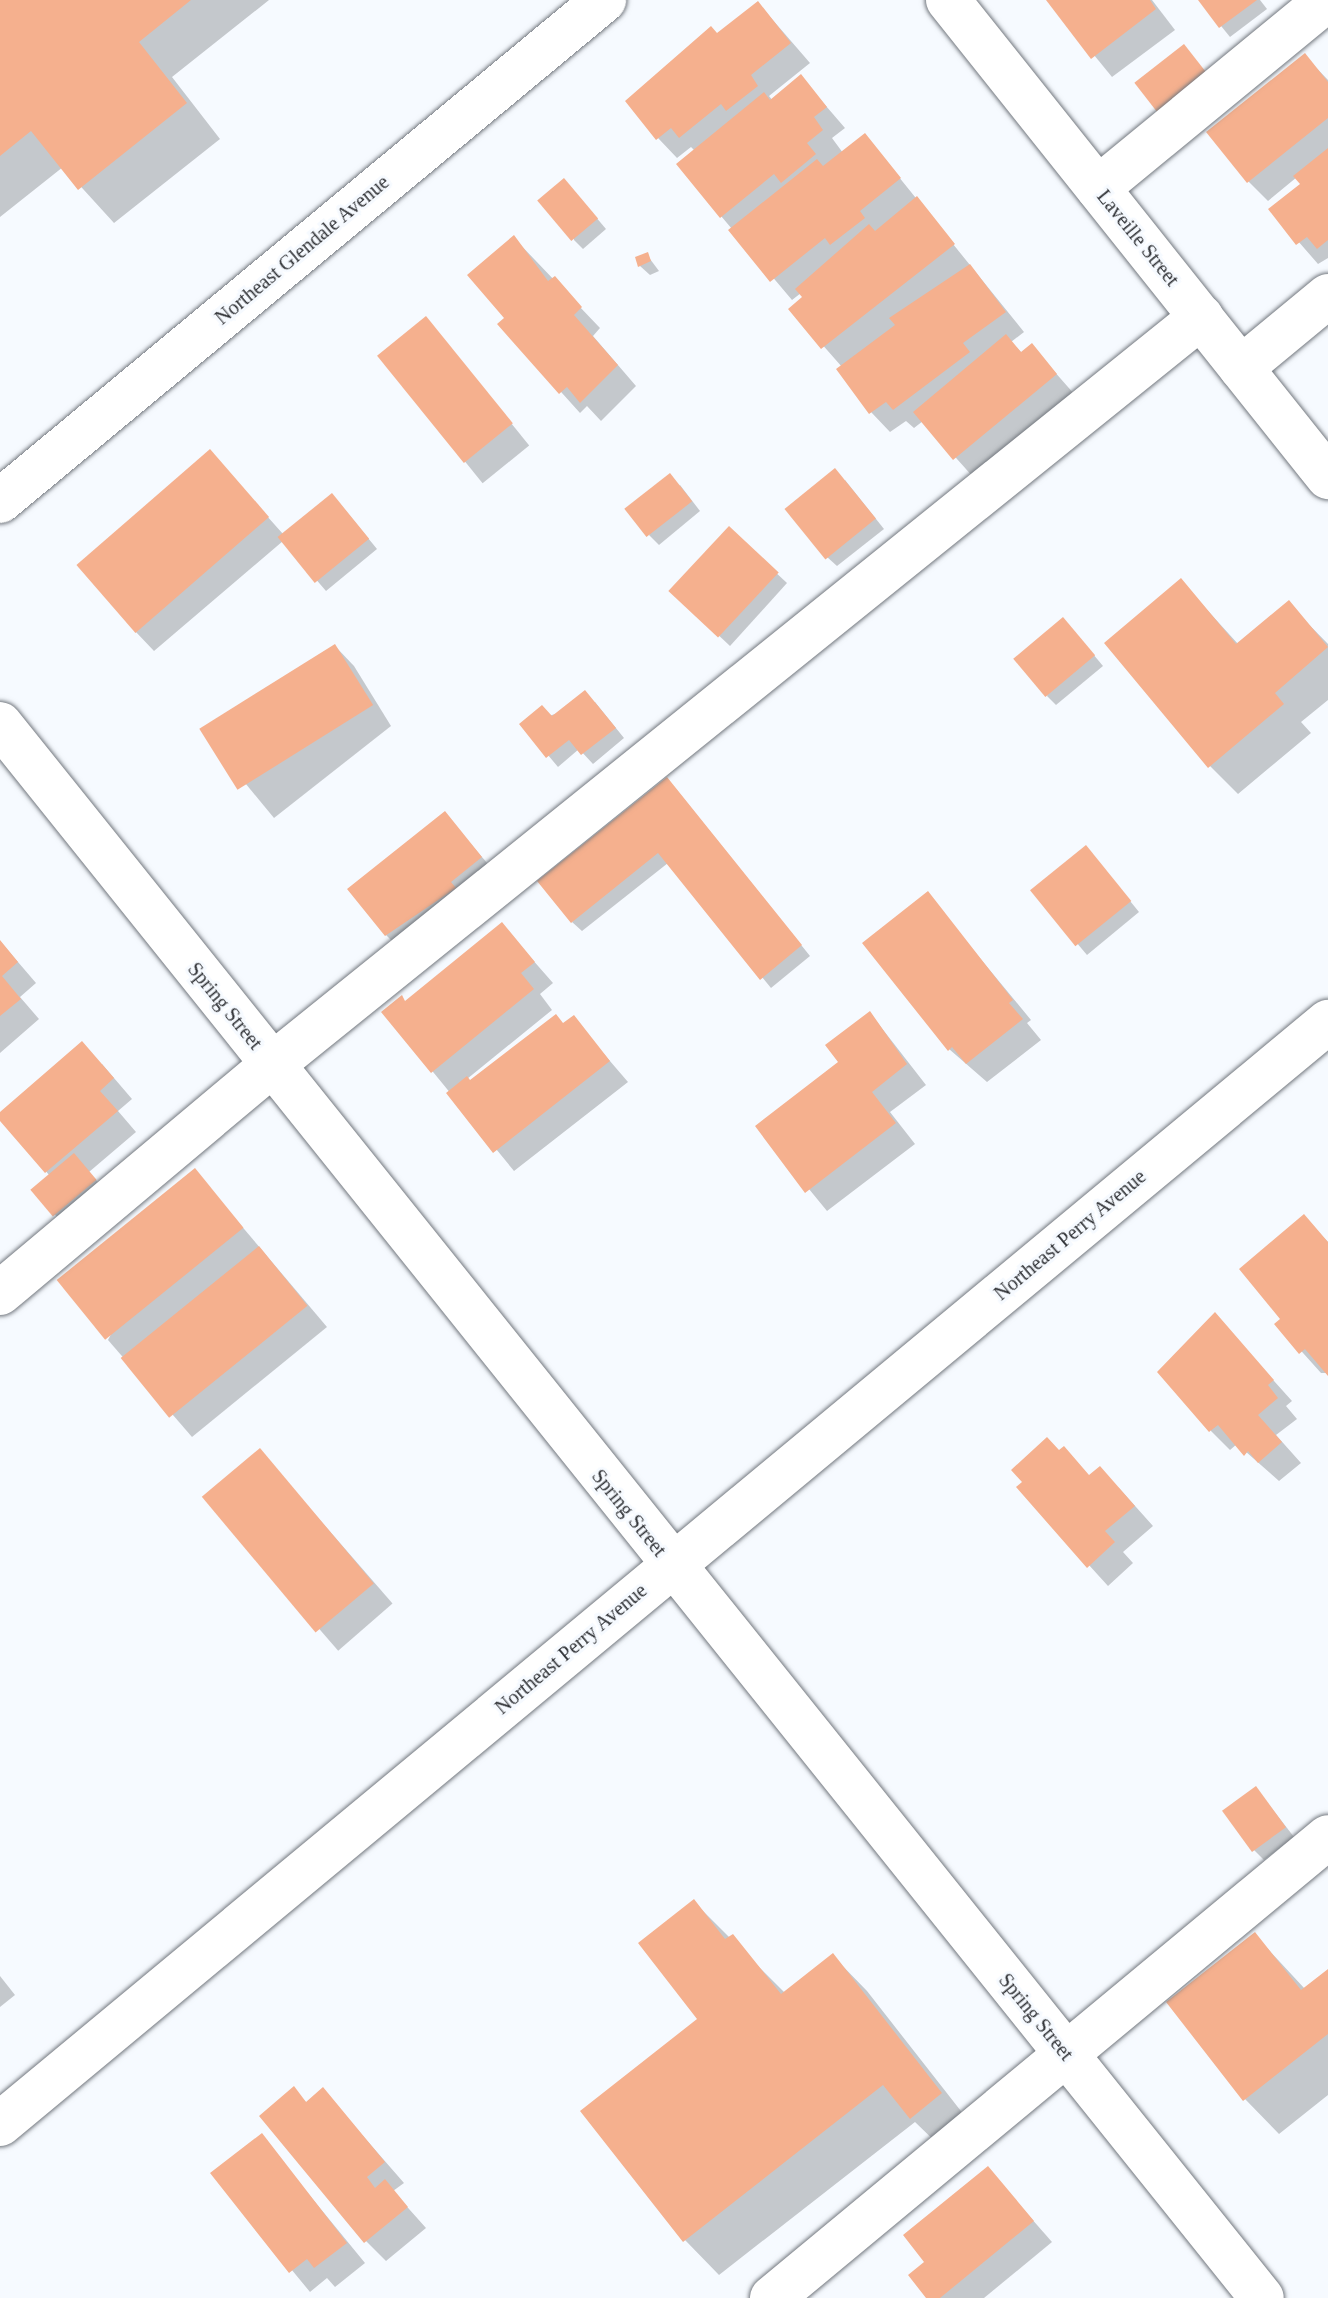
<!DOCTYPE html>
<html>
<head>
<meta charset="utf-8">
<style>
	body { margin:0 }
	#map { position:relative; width:1328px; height:2298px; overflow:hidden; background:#f6faff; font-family:Georgia,serif }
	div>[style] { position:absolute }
	.shadow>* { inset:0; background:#0003; transform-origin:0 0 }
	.building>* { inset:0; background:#f5b08e; transform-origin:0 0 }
	.roads { filter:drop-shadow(0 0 2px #73787f) drop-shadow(0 0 2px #73787f) }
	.minor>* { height:44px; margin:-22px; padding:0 22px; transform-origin:22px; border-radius:22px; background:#fff }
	span { translate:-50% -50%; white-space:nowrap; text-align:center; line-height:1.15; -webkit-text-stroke:6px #f6faff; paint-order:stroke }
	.street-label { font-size:20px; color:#303236 }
</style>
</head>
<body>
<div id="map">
	<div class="shadow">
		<div style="clip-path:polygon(0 0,269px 0,172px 77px,220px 139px,114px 223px,63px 167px,0 217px)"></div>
		<div style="clip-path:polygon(1049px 0,1152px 0,1175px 30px,1112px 77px)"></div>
		<div style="clip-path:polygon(1200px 0,1260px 0,1267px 9px,1230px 37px)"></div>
		<div style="clip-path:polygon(758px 3px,810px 63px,769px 96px,773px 101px,801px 77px,845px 128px,832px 138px,843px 153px,865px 135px,1024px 332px,1011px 342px,1023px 354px,1032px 346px,1075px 395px,974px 478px,923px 421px,914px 428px,906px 421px,890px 432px,871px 412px,842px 367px,791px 309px,805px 298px,801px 293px,792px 300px,721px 216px,695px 151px,691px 147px,677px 158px,658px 138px,717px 36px)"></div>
		<div style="clip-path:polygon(1305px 56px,1328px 80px,1328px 258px,1318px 264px,1271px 210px,1303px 184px,1297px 177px,1268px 201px,1248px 181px)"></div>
		<div style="clip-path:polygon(573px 190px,606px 229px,583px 249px,574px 240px)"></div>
		<div style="clip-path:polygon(514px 238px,600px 328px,593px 336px,636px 386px,601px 421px,587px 406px,580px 413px,500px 324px,507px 318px)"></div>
		<div style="clip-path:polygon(647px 255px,659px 271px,650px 275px,640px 266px)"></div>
		<div style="left:426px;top:318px;width:164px;height:60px;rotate:51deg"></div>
		<div style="clip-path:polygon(209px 451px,283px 534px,341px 505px,377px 549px,326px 591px,283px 541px,154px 651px,135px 631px)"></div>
		<div style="clip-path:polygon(845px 480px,884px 529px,837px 566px,827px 557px)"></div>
		<div style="clip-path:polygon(680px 485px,700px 511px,659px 545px,649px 535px)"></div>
		<div style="clip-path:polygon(729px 529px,787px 583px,730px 646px,682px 601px)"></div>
		<div style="clip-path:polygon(1181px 581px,1238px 644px,1288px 603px,1328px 644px,1328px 700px,1301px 722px,1311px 733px,1238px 794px,1210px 766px)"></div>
		<div style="clip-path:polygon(1073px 630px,1103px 666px,1056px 705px,1047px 696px)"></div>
		<div style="clip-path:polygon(335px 646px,354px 666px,391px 726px,274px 818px,212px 743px)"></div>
		<div style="clip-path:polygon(595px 702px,624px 738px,593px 764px,579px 749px,558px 767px,522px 724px)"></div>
		<div style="clip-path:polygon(676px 789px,810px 956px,771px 988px,668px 863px,582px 931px,572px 922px)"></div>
		<div style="clip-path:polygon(445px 814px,500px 878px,406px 955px,386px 935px)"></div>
		<div style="clip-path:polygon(1095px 858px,1139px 912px,1087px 955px,1032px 890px)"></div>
		<div style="clip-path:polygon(927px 894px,1031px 1020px,1027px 1023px,1041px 1040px,987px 1082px,949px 1049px)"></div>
		<div style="clip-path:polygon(502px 925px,553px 983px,540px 994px,552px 1010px,467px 1079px,471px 1083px,573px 1018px,628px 1082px,514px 1171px,384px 1012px,406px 1002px)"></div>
		<div style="clip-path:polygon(0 941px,36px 983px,20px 997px,39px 1019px,0 1053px)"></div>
		<div style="clip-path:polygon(870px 1013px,926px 1085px,890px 1112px,915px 1144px,827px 1211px,758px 1127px,841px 1062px)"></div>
		<div style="clip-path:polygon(102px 1064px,132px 1099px,118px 1111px,136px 1132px,89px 1172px,105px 1190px,64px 1225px,33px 1189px,49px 1175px,0 1115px)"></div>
		<div style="clip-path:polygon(195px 1171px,327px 1327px,192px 1437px,108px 1340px)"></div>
		<div style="clip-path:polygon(1304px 1217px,1328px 1242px,1328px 1373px,1321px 1373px,1277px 1324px,1283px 1319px)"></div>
		<div style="clip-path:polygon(1215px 1315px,1292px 1401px,1286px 1406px,1297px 1419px,1276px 1435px,1301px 1463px,1279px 1481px,1237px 1444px,1230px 1450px,1211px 1431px)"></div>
		<div style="left:260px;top:1451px;width:202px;height:72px;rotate:49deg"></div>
		<div style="clip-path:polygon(1060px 1452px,1090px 1477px,1119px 1488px,1153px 1526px,1123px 1552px,1133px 1563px,1108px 1586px,1018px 1487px)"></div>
		<div style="clip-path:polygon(1256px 1788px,1294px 1837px,1264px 1860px,1254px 1850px)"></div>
		<div style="clip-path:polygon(694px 1902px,785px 1993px,833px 1956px,867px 1991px,975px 2129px,946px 2152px,915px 2122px,719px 2275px,685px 2240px,700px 2019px)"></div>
		<div style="clip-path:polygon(1255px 1935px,1305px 1989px,1328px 1971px,1328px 2095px,1279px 2134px,1245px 2099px)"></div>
		<div style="clip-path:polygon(0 1976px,15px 1995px,0 2007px)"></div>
		<div style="clip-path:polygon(293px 2089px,307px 2103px,323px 2090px,404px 2183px,393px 2191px,426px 2228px,386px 2261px,366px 2241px)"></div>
		<div style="clip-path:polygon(261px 2136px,365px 2263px,335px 2287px,327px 2278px,310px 2292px,213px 2174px)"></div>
		<div style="clip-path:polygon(988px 2169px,1052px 2242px,984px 2298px,928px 2298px,927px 2262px)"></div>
	</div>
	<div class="building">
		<div style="clip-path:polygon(0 0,191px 0,139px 42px,187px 103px,78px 190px,31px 131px,0 156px)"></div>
		<div style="clip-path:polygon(1046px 0,1150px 0,1156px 9px,1091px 59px)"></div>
		<div style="clip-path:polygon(1198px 0,1257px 0,1219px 28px)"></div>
		<div style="clip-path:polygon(758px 1px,791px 43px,751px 75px,758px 86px,726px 111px,721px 104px,679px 138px,671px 128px,656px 140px,625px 101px,711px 26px,717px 33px)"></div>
		<div style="left:1184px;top:44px;width:42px;height:63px;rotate:52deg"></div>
		<div style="clip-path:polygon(1305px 53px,1328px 82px,1328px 118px,1247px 183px,1206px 132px)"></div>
		<div style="clip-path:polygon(801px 74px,827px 107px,814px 117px,823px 130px,807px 143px,816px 154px,781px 183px,774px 174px,720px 218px,676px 164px,764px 92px,770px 100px)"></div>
		<div style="clip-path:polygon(865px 133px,901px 178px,860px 211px,865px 218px,830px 245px,825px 238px,770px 282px,728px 230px,817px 159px,823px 166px)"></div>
		<div style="clip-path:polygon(1328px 148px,1328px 240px,1317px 249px,1307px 237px,1296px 245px,1268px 209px,1300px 184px,1293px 176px)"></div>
		<div style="left:564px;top:178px;width:53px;height:35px;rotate:50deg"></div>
		<div style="clip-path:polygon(917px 196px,955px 244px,821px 349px,788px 309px,802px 297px,795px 289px,869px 224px,875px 231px)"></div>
		<div style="clip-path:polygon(514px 235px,548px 281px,555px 276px,582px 307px,574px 315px,618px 365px,580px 403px,567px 387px,559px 394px,497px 324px,504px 318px,467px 275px)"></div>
		<div style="clip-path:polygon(648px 252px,651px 261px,638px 267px,635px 257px)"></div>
		<div style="clip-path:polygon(970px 264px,1006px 312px,963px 343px,970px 352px,893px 410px,886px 402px,869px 414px,836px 369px,895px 325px,889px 318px)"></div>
		<div style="left:426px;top:316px;width:138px;height:63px;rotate:51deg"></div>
		<div style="clip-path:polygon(1006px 334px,1021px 352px,1032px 343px,1057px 374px,953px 460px,913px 412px)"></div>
		<div style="left:210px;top:449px;width:90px;height:177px;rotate:49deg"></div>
		<div style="left:835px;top:468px;width:65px;height:65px;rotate:51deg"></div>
		<div style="left:670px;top:473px;width:36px;height:58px;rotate:52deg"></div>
		<div style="left:332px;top:493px;width:59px;height:70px;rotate:51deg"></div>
		<div style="left:729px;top:526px;width:68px;height:89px;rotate:43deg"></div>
		<div style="clip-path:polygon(1181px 578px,1236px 644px,1289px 600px,1328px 647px,1275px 693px,1284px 704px,1208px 768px,1104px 643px)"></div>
		<div style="left:1063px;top:617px;width:50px;height:65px;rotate:50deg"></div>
		<div style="left:335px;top:644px;width:72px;height:160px;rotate:58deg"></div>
		<div style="clip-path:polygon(585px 690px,616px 728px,581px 755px,569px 740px,546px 758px,519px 724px,542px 705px,552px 716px)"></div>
		<div style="clip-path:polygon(667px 777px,802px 945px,760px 980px,658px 853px,571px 923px,537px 881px)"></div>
		<div style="clip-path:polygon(445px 811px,482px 857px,451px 882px,456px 888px,385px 936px,347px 889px)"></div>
		<div style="left:1086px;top:845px;width:72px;height:72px;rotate:51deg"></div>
		<div style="clip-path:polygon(928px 891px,1013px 1000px,1009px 1003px,1023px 1019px,966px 1064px,952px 1047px,948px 1051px,862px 943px)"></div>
		<div style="clip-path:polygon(502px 922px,535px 962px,521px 973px,534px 989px,431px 1073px,381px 1012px,402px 995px,405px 1001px)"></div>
		<div style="clip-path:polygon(0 940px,18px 962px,2px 976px,21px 999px,0 1016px)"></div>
		<div style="clip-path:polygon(870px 1011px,907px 1064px,872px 1092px,896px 1123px,805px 1193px,755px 1126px,838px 1062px,825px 1045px)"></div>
		<div style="clip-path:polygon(556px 1014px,563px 1023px,574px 1015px,610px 1061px,493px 1153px,446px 1093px,467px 1076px,470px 1080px)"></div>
		<div style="clip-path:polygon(82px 1041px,114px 1078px,100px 1091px,118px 1111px,45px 1173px,0 1121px,0 1112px)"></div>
		<div style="left:74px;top:1153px;width:35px;height:57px;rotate:50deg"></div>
		<div style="left:195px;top:1168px;width:77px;height:178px;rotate:51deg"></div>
		<div style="clip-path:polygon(1304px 1214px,1328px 1242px,1328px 1376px,1305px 1349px,1299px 1354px,1274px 1324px,1280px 1319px,1239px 1269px)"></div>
		<div style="left:259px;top:1246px;width:77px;height:178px;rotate:51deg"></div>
		<div style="clip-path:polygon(1215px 1312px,1274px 1380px,1268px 1385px,1278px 1398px,1258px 1415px,1282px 1442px,1258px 1463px,1248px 1451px,1244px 1456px,1218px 1425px,1209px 1432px,1157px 1372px)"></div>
		<div style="clip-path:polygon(1047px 1437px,1059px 1450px,1064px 1446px,1089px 1475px,1100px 1466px,1135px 1506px,1105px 1531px,1115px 1542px,1087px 1568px,1016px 1487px,1022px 1482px,1011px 1470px)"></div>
		<div style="left:260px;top:1448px;width:177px;height:76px;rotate:50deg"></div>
		<div style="left:1256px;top:1786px;width:51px;height:42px;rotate:54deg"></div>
		<div style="clip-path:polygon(694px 1899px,725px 1939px,733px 1934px,781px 1994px,833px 1953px,942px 2093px,910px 2119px,883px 2085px,683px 2242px,580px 2111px,697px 2019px,638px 1943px)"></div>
		<div style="clip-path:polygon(1255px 1932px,1301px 1990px,1328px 1969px,1328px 2034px,1243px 2101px,1166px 2002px)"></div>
		<div style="clip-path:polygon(294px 2086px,306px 2102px,323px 2087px,385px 2162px,367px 2177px,375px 2188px,385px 2179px,408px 2207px,364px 2243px,259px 2116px)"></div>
		<div style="clip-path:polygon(262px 2133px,347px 2243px,314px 2268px,307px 2259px,289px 2273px,210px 2173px)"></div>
		<div style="clip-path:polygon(988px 2166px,1034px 2221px,940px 2298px,926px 2298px,908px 2275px,924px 2262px,903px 2235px)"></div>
	</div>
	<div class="roads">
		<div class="minor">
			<div style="left:948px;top:0;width:610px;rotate:51.46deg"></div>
			<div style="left:1098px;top:188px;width:296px;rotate:-39.4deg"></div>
			<div style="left:1241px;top:368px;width:113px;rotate:-39.6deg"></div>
			<div style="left:0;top:501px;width:785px;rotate:-39.67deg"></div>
			<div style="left:0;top:724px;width:2017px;rotate:51.28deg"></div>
			<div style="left:0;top:1293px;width:355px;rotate:-40deg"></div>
			<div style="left:272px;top:1065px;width:1193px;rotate:-38.84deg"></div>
			<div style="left:0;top:2124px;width:1726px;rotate:-39.69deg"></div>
			<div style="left:772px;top:2298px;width:722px;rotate:-39.66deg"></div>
		</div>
	</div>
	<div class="street-label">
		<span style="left:1138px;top:238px;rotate:51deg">Laveille Street</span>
		<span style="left:302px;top:250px;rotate:-40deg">Northeast Glendale Avenue</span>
		<span style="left:225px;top:1006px;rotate:51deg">Spring Street</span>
		<span style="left:1070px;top:1235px;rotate:-40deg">Northeast Perry Avenue</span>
		<span style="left:629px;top:1513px;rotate:51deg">Spring Street</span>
		<span style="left:571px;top:1649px;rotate:-40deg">Northeast Perry Avenue</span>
		<span style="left:1036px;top:2017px;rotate:51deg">Spring Street</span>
	</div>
</div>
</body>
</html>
